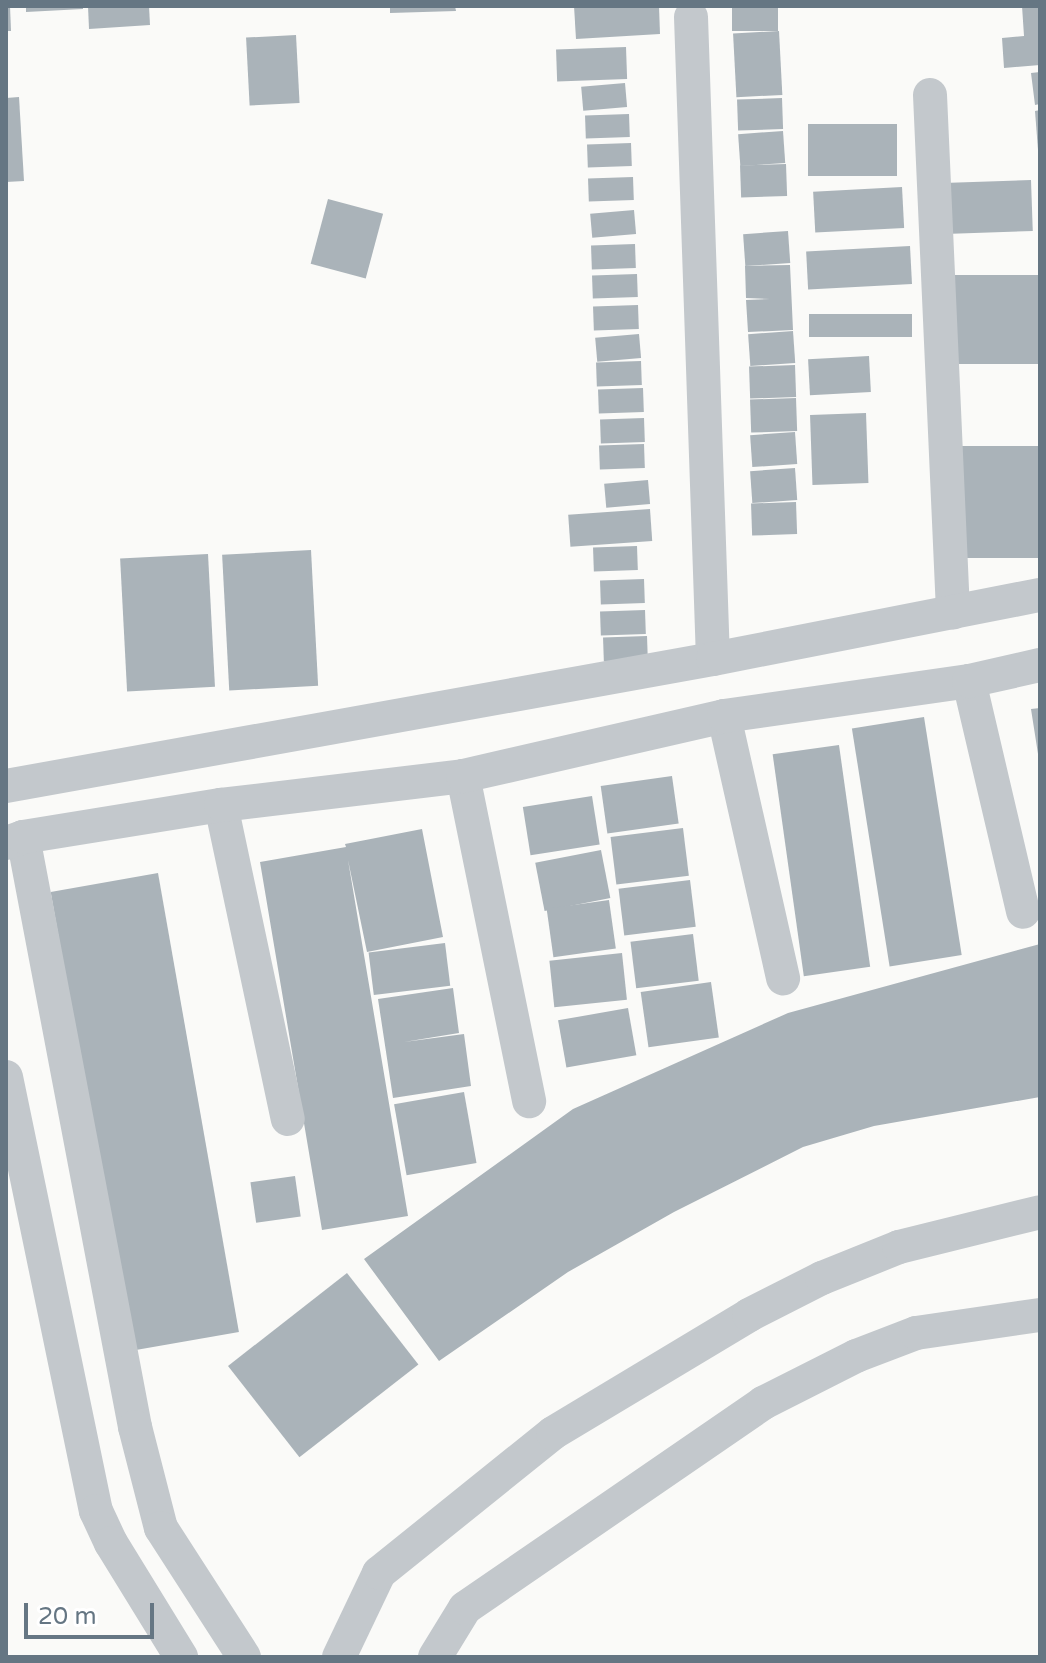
<!DOCTYPE html>
<html>
<head>
<meta charset="utf-8">
<style>
	body { margin:0 }
	#map { position:relative; width:1046px; height:1663px; overflow:hidden; background:#fafaf8; font-family:"Varela Round",sans-serif }
	div>[style] { position:absolute }
	.building>* { inset:0; background:#aab3b9; transform-origin:0 0 }
	.street>* { height:34px; margin:-17px; padding:0 17px; transform-origin:17px; border-radius:17px; background:#c3c8cc }
	span { translate:-50% -50%; white-space:nowrap; text-align:center; line-height:1.15; -webkit-text-stroke:8px #fff; paint-order:stroke }
	.frame { position:absolute; inset:0; border:8px solid #657683; pointer-events:none }
	.scale { position:absolute; left:24px; top:1603px; width:130px; height:36px; box-sizing:border-box; border:4px solid #657683; border-top:0; padding-left:10px; font-size:24px; line-height:28px; white-space:nowrap; color:#657683; -webkit-text-stroke:6px #fff; paint-order:stroke }
</style>
</head>
<body>
<div id="map">
	<div class="building">
		<div style="clip-path:polygon(6px 6px,10px 6px,11px 31px,6px 31px)"></div>
		<div style="clip-path:polygon(26px 6px,83px 6px,83px 9px,26px 12px)"></div>
		<div style="clip-path:polygon(88px 6px,149px 6px,150px 25px,89px 29px)"></div>
		<div style="clip-path:polygon(390px 6px,455px 6px,456px 11px,390px 13px)"></div>
		<div style="clip-path:polygon(574px 6px,659px 6px,660px 34px,576px 39px)"></div>
		<div style="left:732px;top:6px;width:46px;height:25px"></div>
		<div style="clip-path:polygon(1022px 6px,1040px 6px,1040px 65px,1004px 68px,1002px 38px,1024px 36px)"></div>
		<div style="left:779px;top:31px;width:64px;height:46px;rotate:87deg"></div>
		<div style="left:296px;top:35px;width:68px;height:50px;rotate:87deg"></div>
		<div style="left:626px;top:47px;width:32px;height:70px;rotate:88deg"></div>
		<div style="clip-path:polygon(1040px 72px,1040px 104px,1035px 105px,1031px 73px)"></div>
		<div style="left:625px;top:83px;width:24px;height:44px;rotate:85deg"></div>
		<div style="clip-path:polygon(19px 97px,24px 181px,6px 182px,6px 98px)"></div>
		<div style="left:782px;top:98px;width:31px;height:45px;rotate:88deg"></div>
		<div style="clip-path:polygon(1040px 110px,1040px 150px,1038px 150px,1035px 111px)"></div>
		<div style="left:629px;top:114px;width:23px;height:44px;rotate:88deg"></div>
		<div style="left:897px;top:124px;width:52px;height:89px;rotate:90deg"></div>
		<div style="left:783px;top:131px;width:32px;height:45px;rotate:86deg"></div>
		<div style="left:631px;top:143px;width:23px;height:44px;rotate:88deg"></div>
		<div style="left:786px;top:164px;width:32px;height:46px;rotate:88deg"></div>
		<div style="left:633px;top:177px;width:23px;height:45px;rotate:88deg"></div>
		<div style="left:1031px;top:180px;width:51px;height:88px;rotate:88deg"></div>
		<div style="left:902px;top:187px;width:41px;height:89px;rotate:87deg"></div>
		<div style="left:328px;top:199px;width:57px;height:67px;rotate:15deg"></div>
		<div style="left:634px;top:210px;width:24px;height:44px;rotate:85deg"></div>
		<div style="left:788px;top:231px;width:32px;height:45px;rotate:86deg"></div>
		<div style="left:635px;top:244px;width:24px;height:44px;rotate:88deg"></div>
		<div style="left:910px;top:246px;width:38px;height:104px;rotate:87deg"></div>
		<div style="clip-path:polygon(790px 265px,793px 330px,748px 332px,746px 300px,770px 299px,746px 298px,745px 266px)"></div>
		<div style="left:637px;top:274px;width:23px;height:45px;rotate:88deg"></div>
		<div style="left:1040px;top:275px;width:89px;height:89px;rotate:90deg"></div>
		<div style="left:638px;top:305px;width:24px;height:45px;rotate:88deg"></div>
		<div style="left:912px;top:314px;width:23px;height:103px;rotate:90deg"></div>
		<div style="left:793px;top:331px;width:32px;height:45px;rotate:86deg"></div>
		<div style="left:639px;top:334px;width:24px;height:44px;rotate:85deg"></div>
		<div style="left:869px;top:356px;width:36px;height:61px;rotate:87deg"></div>
		<div style="left:641px;top:361px;width:24px;height:45px;rotate:88deg"></div>
		<div style="left:795px;top:365px;width:32px;height:46px;rotate:88deg"></div>
		<div style="left:643px;top:388px;width:24px;height:45px;rotate:88deg"></div>
		<div style="left:796px;top:398px;width:33px;height:46px;rotate:88deg"></div>
		<div style="left:866px;top:413px;width:70px;height:56px;rotate:88deg"></div>
		<div style="left:644px;top:418px;width:24px;height:44px;rotate:88deg"></div>
		<div style="left:795px;top:432px;width:32px;height:45px;rotate:86deg"></div>
		<div style="left:644px;top:444px;width:24px;height:45px;rotate:88deg"></div>
		<div style="left:1040px;top:446px;width:112px;height:79px;rotate:90deg"></div>
		<div style="left:795px;top:468px;width:32px;height:45px;rotate:86deg"></div>
		<div style="left:648px;top:480px;width:24px;height:44px;rotate:85deg"></div>
		<div style="left:796px;top:502px;width:32px;height:45px;rotate:88deg"></div>
		<div style="left:650px;top:509px;width:32px;height:82px;rotate:86deg"></div>
		<div style="left:637px;top:546px;width:24px;height:44px;rotate:88deg"></div>
		<div style="left:311px;top:550px;width:136px;height:89px;rotate:87deg"></div>
		<div style="left:208px;top:554px;width:133px;height:88px;rotate:87deg"></div>
		<div style="left:644px;top:579px;width:24px;height:44px;rotate:88deg"></div>
		<div style="left:645px;top:610px;width:24px;height:45px;rotate:88deg"></div>
		<div style="left:647px;top:636px;width:24px;height:44px;rotate:88deg"></div>
		<div style="clip-path:polygon(1040px 708px,1040px 754px,1038px 754px,1031px 709px)"></div>
		<div style="left:924px;top:717px;width:241px;height:73px;rotate:81deg"></div>
		<div style="left:839px;top:745px;width:224px;height:67px;rotate:82deg"></div>
		<div style="left:672px;top:776px;width:48px;height:72px;rotate:82deg"></div>
		<div style="left:592px;top:796px;width:49px;height:70px;rotate:81deg"></div>
		<div style="left:683px;top:828px;width:48px;height:73px;rotate:83deg"></div>
		<div style="clip-path:polygon(422px 829px,443px 937px,367px 952px,348px 860px,408px 1216px,322px 1230px,260px 862px,346px 847px,345px 844px)"></div>
		<div style="left:601px;top:850px;width:49px;height:67px;rotate:79deg"></div>
		<div style="left:158px;top:873px;width:466px;height:109px;rotate:80deg"></div>
		<div style="left:690px;top:880px;width:47px;height:72px;rotate:83deg"></div>
		<div style="left:609px;top:900px;width:49px;height:63px;rotate:82deg"></div>
		<div style="left:693px;top:934px;width:47px;height:63px;rotate:83deg"></div>
		<div style="left:445px;top:943px;width:43px;height:77px;rotate:83deg"></div>
		<div style="clip-path:polygon(1040px 944px,1040px 1097px,874px 1126px,803px 1147px,674px 1212px,568px 1272px,439px 1361px,364px 1259px,573px 1109px,788px 1013px)"></div>
		<div style="left:622px;top:953px;width:47px;height:73px;rotate:84deg"></div>
		<div style="left:711px;top:982px;width:56px;height:71px;rotate:82deg"></div>
		<div style="clip-path:polygon(453px 988px,459px 1033px,404px 1042px,464px 1034px,471px 1086px,393px 1098px,378px 999px)"></div>
		<div style="left:628px;top:1008px;width:48px;height:71px;rotate:80deg"></div>
		<div style="left:464px;top:1092px;width:72px;height:71px;rotate:80deg"></div>
		<div style="left:295px;top:1176px;width:41px;height:45px;rotate:82deg"></div>
		<div style="left:347px;top:1273px;width:116px;height:151px;rotate:52deg"></div>
	</div>
	<div class="street">
		<div style="left:691px;top:17px;width:642px;rotate:88.04deg"></div>
		<div style="left:930px;top:95px;width:518px;rotate:87.45deg"></div>
		<div style="left:969px;top:681px;width:237px;rotate:76.8deg"></div>
		<div style="left:724px;top:716px;width:269px;rotate:77.3deg"></div>
		<div style="left:463px;top:776px;width:332px;rotate:78.5deg"></div>
		<div style="left:6px;top:786px;width:718px;rotate:-10.18deg"></div>
		<div style="left:713px;top:659px;width:333px;rotate:-11.1deg"></div>
		<div style="left:221px;top:805px;width:321px;rotate:78deg"></div>
		<div style="left:23px;top:837px;width:601px;rotate:79.25deg"></div>
		<div style="left:135px;top:1427px;width:104px;rotate:75.6deg"></div>
		<div style="left:161px;top:1528px;width:153px;rotate:57.2deg"></div>
		<div style="left:6px;top:843px;width:18px;rotate:-19deg"></div>
		<div style="left:23px;top:837px;width:201px;rotate:-9.2deg"></div>
		<div style="left:221px;top:805px;width:244px;rotate:-6.8deg"></div>
		<div style="left:463px;top:776px;width:268px;rotate:-12.9deg"></div>
		<div style="left:724px;top:716px;width:247px;rotate:-8.1deg"></div>
		<div style="left:969px;top:681px;width:73px;rotate:-12.7deg"></div>
		<div style="left:6px;top:1077px;width:443px;rotate:78.3deg"></div>
		<div style="left:96px;top:1511px;width:35px;rotate:65deg"></div>
		<div style="left:111px;top:1543px;width:134px;rotate:58.4deg"></div>
		<div style="left:339px;top:1657px;width:93px;rotate:-64.5deg"></div>
		<div style="left:379px;top:1573px;width:223px;rotate:-38.8deg"></div>
		<div style="left:553px;top:1433px;width:229px;rotate:-31deg"></div>
		<div style="left:749px;top:1315px;width:82px;rotate:-26.9deg"></div>
		<div style="left:822px;top:1278px;width:83px;rotate:-21.9deg"></div>
		<div style="left:899px;top:1247px;width:145px;rotate:-13.9deg"></div>
		<div style="left:435px;top:1657px;width:57px;rotate:-58.5deg"></div>
		<div style="left:465px;top:1608px;width:362px;rotate:-34.5deg"></div>
		<div style="left:763px;top:1403px;width:104px;rotate:-26.8deg"></div>
		<div style="left:856px;top:1356px;width:64px;rotate:-21deg"></div>
		<div style="left:916px;top:1333px;width:125px;rotate:-8.3deg"></div>
	</div>
	<div class="frame"></div>
	<div class="scale">20 m</div>
</div>
</body>
</html>
